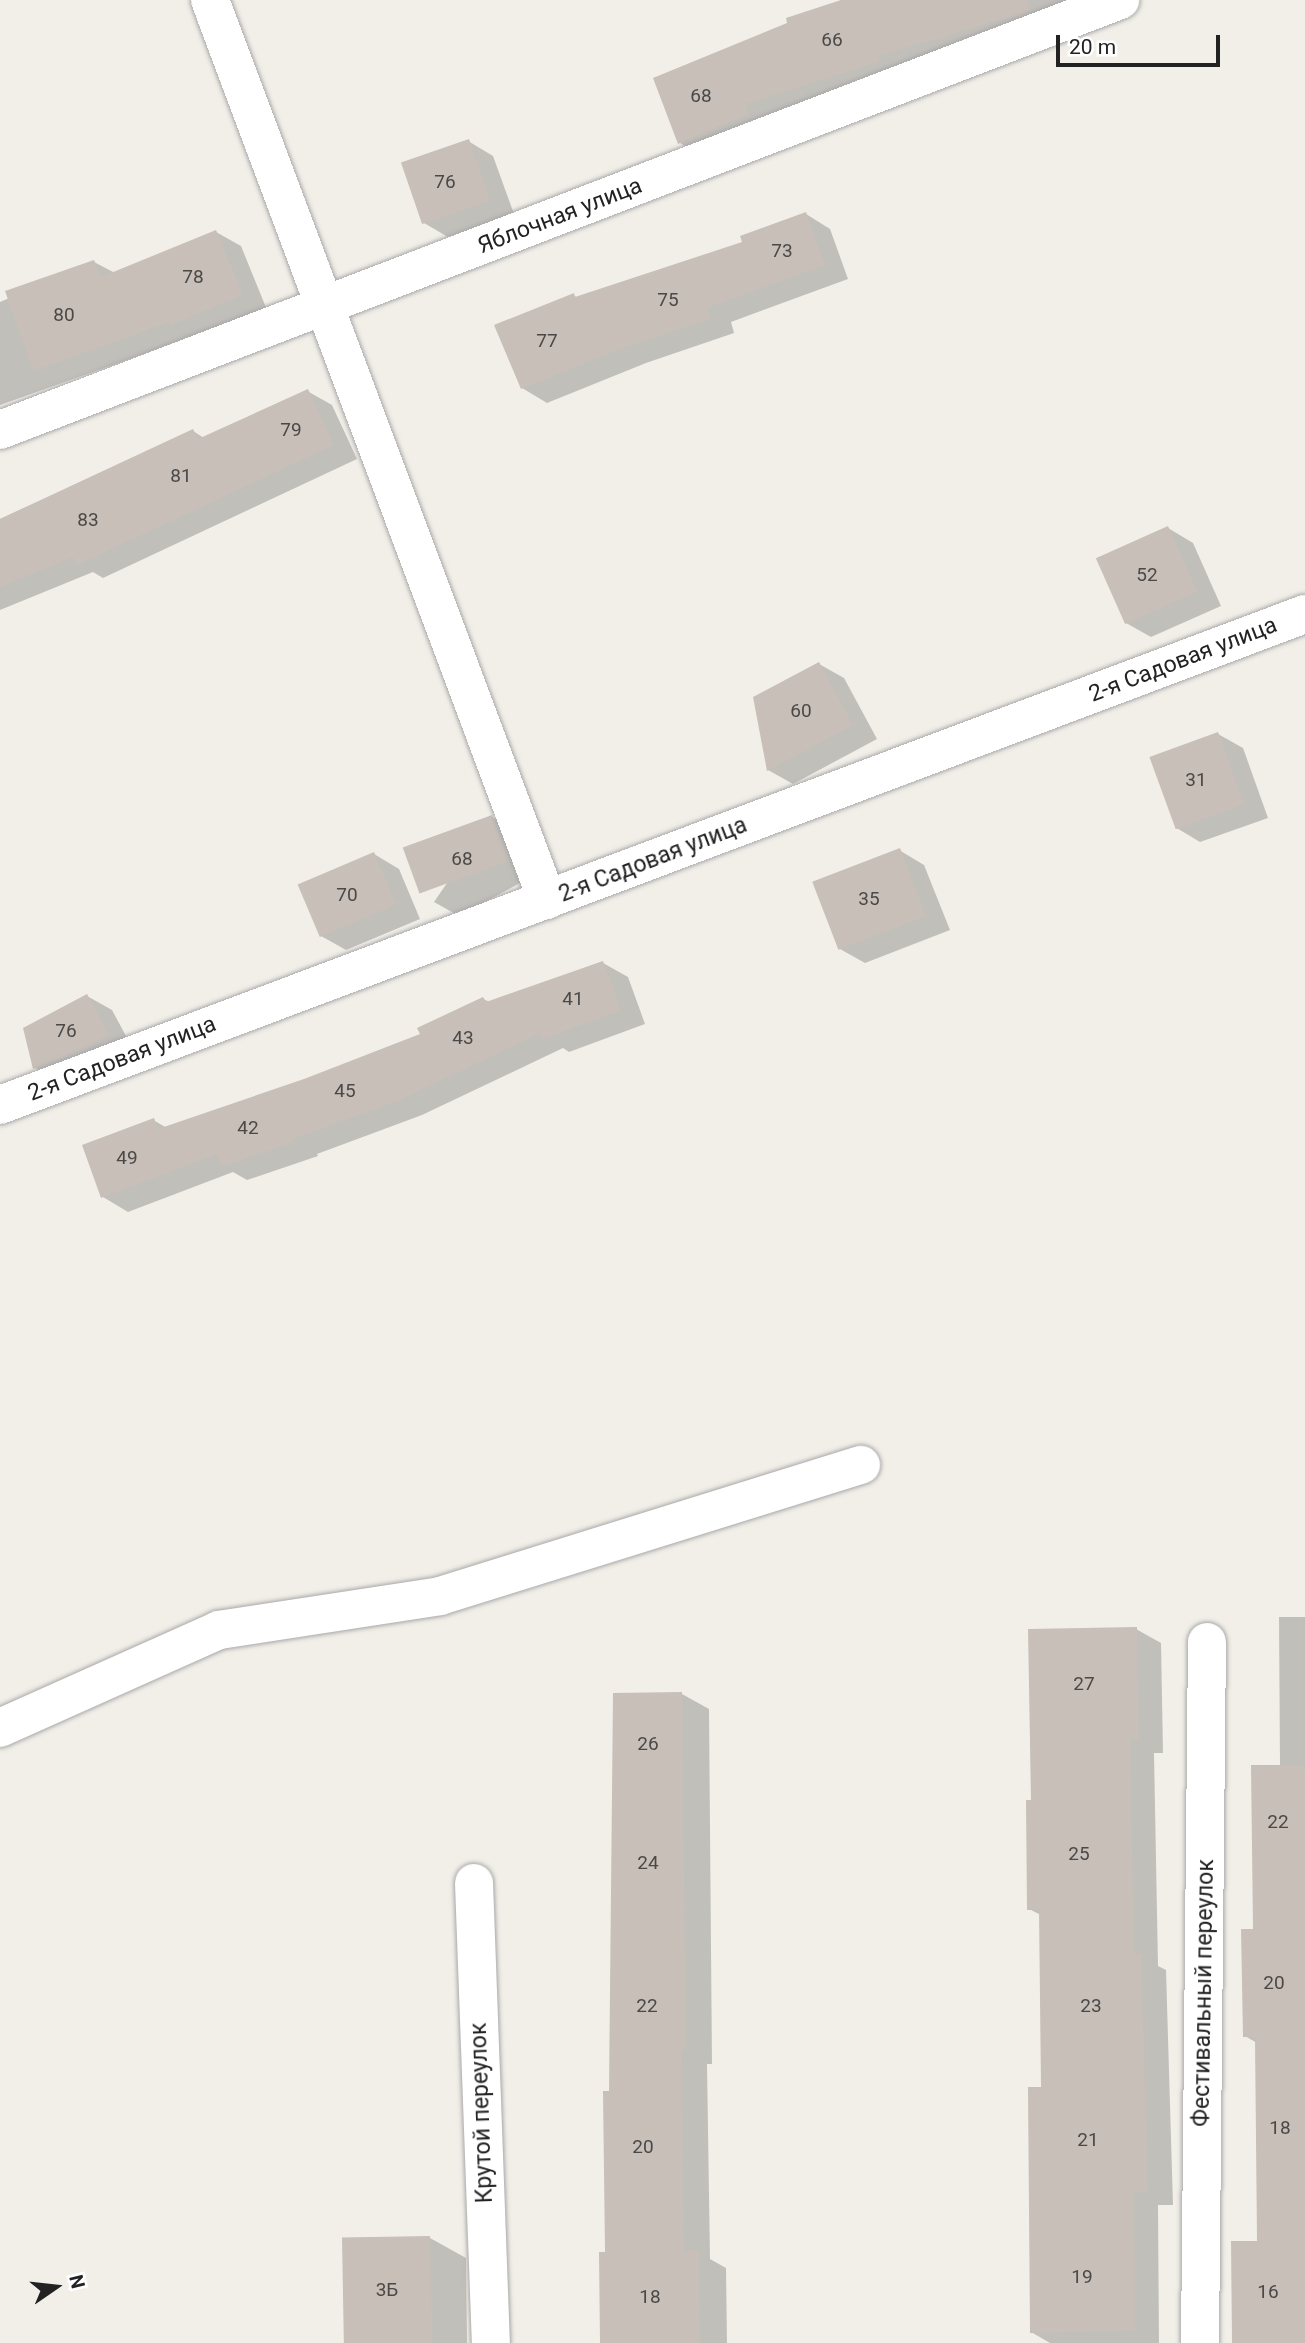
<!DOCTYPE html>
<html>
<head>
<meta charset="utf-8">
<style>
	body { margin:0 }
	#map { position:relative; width:1305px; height:2343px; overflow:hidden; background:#f2efe9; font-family:Roboto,sans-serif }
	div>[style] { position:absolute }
	.shadow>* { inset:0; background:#0003 }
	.building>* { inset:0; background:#c7bfb8; transform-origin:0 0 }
	.roads { filter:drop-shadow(0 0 2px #a9a9a9) drop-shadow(0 0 2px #a9a9a9) }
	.street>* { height:38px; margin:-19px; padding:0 19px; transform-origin:19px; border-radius:19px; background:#fff }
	span { translate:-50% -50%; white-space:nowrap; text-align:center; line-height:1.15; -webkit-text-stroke:5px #fff; paint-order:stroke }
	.number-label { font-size:19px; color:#4b4948 }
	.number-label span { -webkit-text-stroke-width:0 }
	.street-label { font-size:23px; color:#222 }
	.north { position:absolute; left:21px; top:2252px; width:70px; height:70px; -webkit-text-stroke:5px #fff; paint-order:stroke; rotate:76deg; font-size:19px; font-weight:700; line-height:28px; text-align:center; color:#222 }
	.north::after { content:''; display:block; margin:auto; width:24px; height:32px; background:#222; clip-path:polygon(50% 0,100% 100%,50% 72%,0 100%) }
	.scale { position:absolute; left:1056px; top:35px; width:164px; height:32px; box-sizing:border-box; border:4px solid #222; border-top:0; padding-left:9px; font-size:21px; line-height:24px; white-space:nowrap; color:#222; -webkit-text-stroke:5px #fff; paint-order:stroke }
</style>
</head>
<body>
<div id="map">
	<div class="shadow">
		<div style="clip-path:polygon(846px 0,1123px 0,704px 158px,680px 143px)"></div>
		<div style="clip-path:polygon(468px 141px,493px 156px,514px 214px,448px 237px,424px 223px)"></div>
		<div style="clip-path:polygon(806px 214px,830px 229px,848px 279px,731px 322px,734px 333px,646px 363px,547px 403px,522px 388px,573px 295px,578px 298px,745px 243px)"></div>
		<div style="clip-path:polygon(216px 232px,241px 246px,267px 310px,0 405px,0 302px,94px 262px,115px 273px)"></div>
		<div style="clip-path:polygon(307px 391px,332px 405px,357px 459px,103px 578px,93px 572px,0 610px,0 519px,193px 431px,204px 438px)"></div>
		<div style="clip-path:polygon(1168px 528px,1193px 543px,1221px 606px,1151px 637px,1126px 623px)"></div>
		<div style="clip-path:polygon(819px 664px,844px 678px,877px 739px,793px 784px,768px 770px)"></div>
		<div style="clip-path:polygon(1218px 734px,1243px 748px,1268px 818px,1200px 842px,1175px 827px)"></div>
		<div style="clip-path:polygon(492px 817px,516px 831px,533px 876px,459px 916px,434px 902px)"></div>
		<div style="clip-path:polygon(899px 850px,924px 865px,950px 930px,865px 963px,840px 949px)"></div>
		<div style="clip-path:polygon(374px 854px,399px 869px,420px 919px,346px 950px,321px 936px)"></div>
		<div style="clip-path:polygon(603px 963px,628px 977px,645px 1024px,569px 1052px,563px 1048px,422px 1115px,317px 1154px,318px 1156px,247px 1180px,233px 1172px,128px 1212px,103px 1197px,153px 1120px,167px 1128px,305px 1081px,423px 1035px,483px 999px,490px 1002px)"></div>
		<div style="clip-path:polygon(87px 996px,112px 1010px,133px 1049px,60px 1082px,35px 1068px)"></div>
		<div style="clip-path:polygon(1279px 1617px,1305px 1617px,1305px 2343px,1234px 2343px,1259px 2243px,1257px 2043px,1245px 2036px,1255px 1931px,1280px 1767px)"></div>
		<div style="clip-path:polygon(1136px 1629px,1161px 1643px,1163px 1753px,1154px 1753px,1158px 1966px,1166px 1970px,1173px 2205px,1158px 2205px,1159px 2343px,1050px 2343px,1031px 2332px,1043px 2089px,1041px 1915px,1029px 1909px,1033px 1802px)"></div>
		<div style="clip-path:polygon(682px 1694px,709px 1709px,712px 2064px,707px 2064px,710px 2259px,726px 2268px,727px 2343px,602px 2343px,611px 2093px)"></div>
		<div style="clip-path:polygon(430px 2238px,466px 2258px,467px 2343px,346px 2343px)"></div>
	</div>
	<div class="building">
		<div style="clip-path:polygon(841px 0,1028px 0,1030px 11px,878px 56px,880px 61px,746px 104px,750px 114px,678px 144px,653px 78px,787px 23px,786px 18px)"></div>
		<div style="left:469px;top:139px;width:65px;height:72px;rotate:71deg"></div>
		<div style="clip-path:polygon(806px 212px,825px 265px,707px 308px,710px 319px,620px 349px,521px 389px,494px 325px,574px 293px,575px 297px,742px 242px,740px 236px)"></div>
		<div style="clip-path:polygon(216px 230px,243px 295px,171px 325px,170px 322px,33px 371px,5px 291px,94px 260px,101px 277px)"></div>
		<div style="clip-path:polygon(308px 389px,334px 445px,77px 565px,73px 557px,0 587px,0 519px,193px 429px,198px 439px)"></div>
		<div style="left:1168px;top:526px;width:72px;height:79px;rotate:66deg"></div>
		<div style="clip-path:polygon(819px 662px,853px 725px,767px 771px,753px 697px)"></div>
		<div style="left:1218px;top:732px;width:77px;height:73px;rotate:70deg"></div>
		<div style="left:492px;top:815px;width:49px;height:95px;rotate:70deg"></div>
		<div style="left:900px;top:848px;width:73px;height:94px;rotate:69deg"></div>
		<div style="left:374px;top:852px;width:57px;height:83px;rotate:67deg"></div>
		<div style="clip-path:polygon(603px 961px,621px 1010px,543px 1039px,541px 1033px,397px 1101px,293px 1139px,294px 1142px,221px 1167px,217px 1154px,101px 1198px,82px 1145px,154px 1118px,158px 1129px,304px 1079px,420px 1034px,417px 1028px,483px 997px,486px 1002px)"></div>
		<div style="clip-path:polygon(87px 994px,109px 1035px,71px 1055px,33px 1069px,23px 1028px)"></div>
		<div style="clip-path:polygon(1137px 1627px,1139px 1739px,1130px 1740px,1134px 1954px,1141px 1954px,1148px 2192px,1134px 2192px,1135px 2331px,1030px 2333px,1028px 2087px,1041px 2087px,1039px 1910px,1027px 1910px,1026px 1800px,1031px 1800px,1028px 1629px)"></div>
		<div style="clip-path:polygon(682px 1692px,686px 2049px,681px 2049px,684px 2251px,699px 2250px,700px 2343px,600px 2343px,599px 2252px,605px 2252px,603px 2091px,609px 2091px,613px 1693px)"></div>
		<div style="clip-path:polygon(1251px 1765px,1305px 1765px,1305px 2343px,1232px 2343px,1231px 2241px,1257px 2241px,1255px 2037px,1243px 2037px,1241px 1929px,1253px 1929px)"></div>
		<div style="left:430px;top:2236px;width:107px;height:88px;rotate:89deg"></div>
	</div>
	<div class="roads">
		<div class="street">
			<div style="left:210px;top:0;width:961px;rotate:69.47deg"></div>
			<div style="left:0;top:430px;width:1200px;rotate:-21deg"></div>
			<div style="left:0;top:1105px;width:1394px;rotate:-20.62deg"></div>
			<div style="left:0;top:1728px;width:240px;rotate:-24.1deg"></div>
			<div style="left:219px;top:1630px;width:224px;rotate:-8.7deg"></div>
			<div style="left:440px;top:1596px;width:441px;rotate:-17.3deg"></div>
			<div style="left:474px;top:1883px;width:460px;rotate:87.9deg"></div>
			<div style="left:1200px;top:2343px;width:701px;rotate:-89.43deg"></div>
		</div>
	</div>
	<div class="number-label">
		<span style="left:832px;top:40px">66</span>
		<span style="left:701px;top:96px">68</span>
		<span style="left:445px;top:182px">76</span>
		<span style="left:782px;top:251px">73</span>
		<span style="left:193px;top:277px">78</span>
		<span style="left:668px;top:300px">75</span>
		<span style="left:64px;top:315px">80</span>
		<span style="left:547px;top:341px">77</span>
		<span style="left:291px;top:430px">79</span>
		<span style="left:181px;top:476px">81</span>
		<span style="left:88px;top:520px">83</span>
		<span style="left:1147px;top:575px">52</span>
		<span style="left:801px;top:711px">60</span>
		<span style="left:1196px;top:780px">31</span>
		<span style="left:462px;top:859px">68</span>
		<span style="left:347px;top:895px">70</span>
		<span style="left:869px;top:899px">35</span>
		<span style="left:573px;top:999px">41</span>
		<span style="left:66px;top:1031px">76</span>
		<span style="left:463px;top:1038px">43</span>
		<span style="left:345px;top:1091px">45</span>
		<span style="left:248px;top:1128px">42</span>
		<span style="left:127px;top:1158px">49</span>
		<span style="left:1084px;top:1684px">27</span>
		<span style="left:648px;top:1744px">26</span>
		<span style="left:1278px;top:1822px">22</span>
		<span style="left:1079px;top:1854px">25</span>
		<span style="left:648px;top:1863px">24</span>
		<span style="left:1274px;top:1983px">20</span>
		<span style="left:647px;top:2006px">22</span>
		<span style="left:1091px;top:2006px">23</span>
		<span style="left:1280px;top:2128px">18</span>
		<span style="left:1088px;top:2140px">21</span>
		<span style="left:643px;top:2147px">20</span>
		<span style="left:1082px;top:2277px">19</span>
		<span style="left:387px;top:2290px">3Б</span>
		<span style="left:1268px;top:2292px">16</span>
		<span style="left:650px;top:2297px">18</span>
	</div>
	<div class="street-label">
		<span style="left:560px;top:216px;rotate:-21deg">Яблочная улица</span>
		<span style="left:1183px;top:660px;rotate:-21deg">2-я Садовая улица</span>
		<span style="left:653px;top:860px;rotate:-21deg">2-я Садовая улица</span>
		<span style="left:122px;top:1059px;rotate:-21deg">2-я Садовая улица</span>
		<span style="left:1204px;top:1993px;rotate:-89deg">Фестивальный переулок</span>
		<span style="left:482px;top:2113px;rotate:-92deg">Крутой переулок</span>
	</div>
	<div class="north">N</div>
	<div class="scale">20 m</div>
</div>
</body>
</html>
